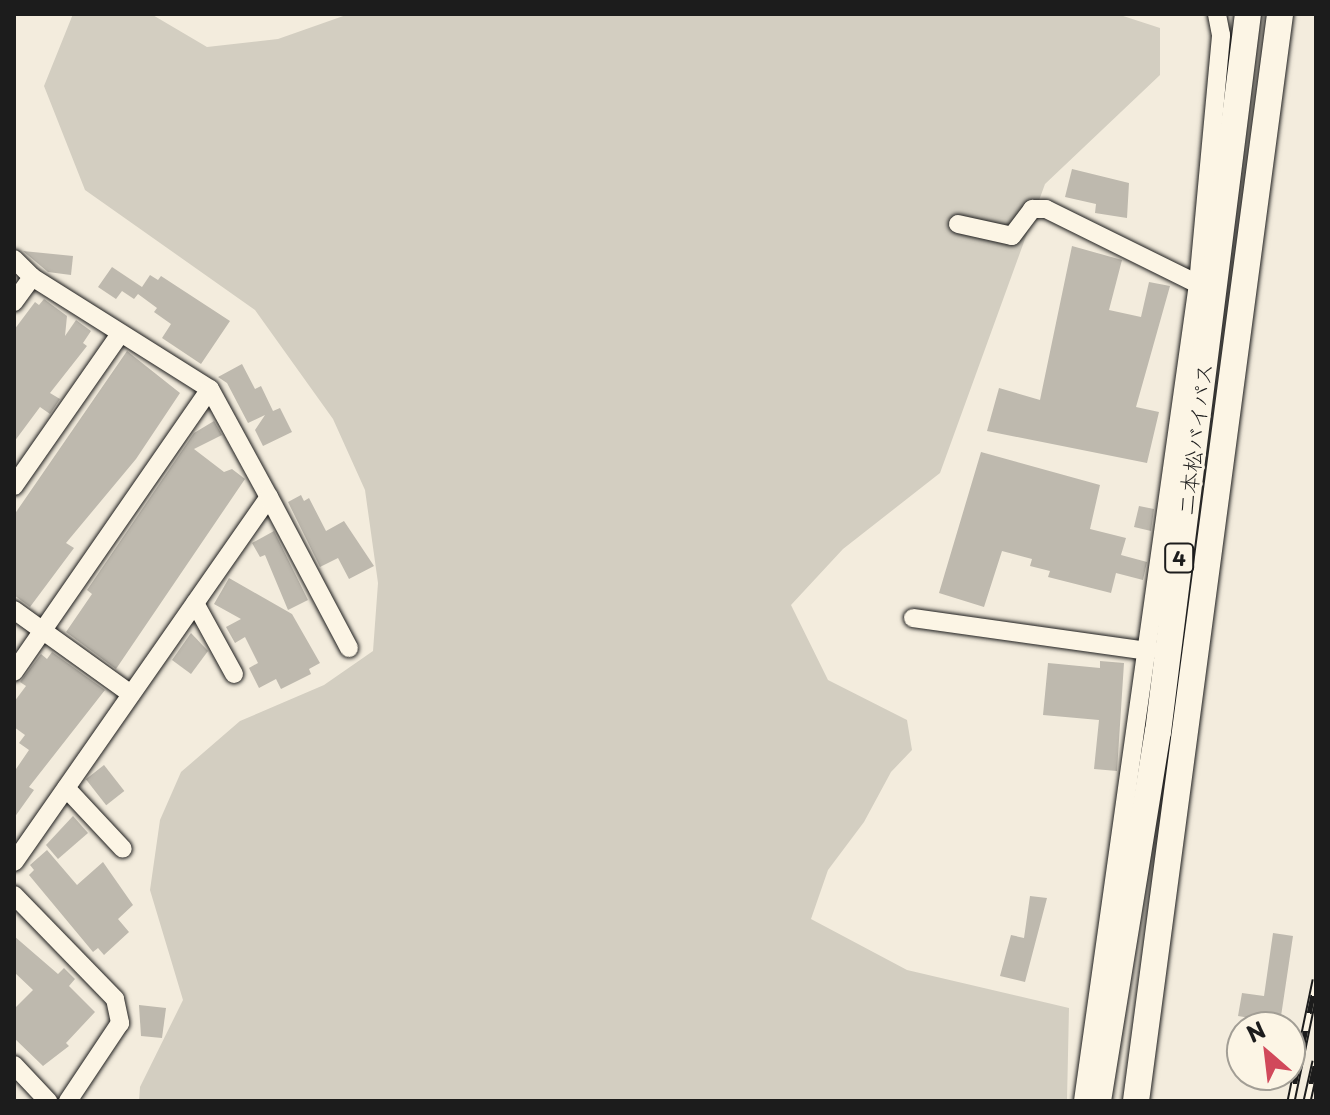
<!DOCTYPE html>
<html>
<head>
<meta charset="utf-8">
<style>
	body { margin:0 }
	#map { position:relative; width:1330px; height:1115px; overflow:hidden; background:#f3ecdd; font-family:"Playpen Sans","Klee One",sans-serif }
	div>[style] { position:absolute }
	.green>* { inset:0; background:#d3cec1 }
	.building>* { inset:0; background:#beb9ae; transform-origin:0 0 }
	.roads { filter:drop-shadow(0 0 2px #1c1c1c) drop-shadow(0 0 2px #1c1c1c) }
	.minor>* { height:18px; margin:-9px; padding:0 9px; transform-origin:9px; border-radius:9px; background:#fcf5e5 }
	.highway>* { height:26px; margin:-13px; padding:0 13px; transform-origin:13px; border-radius:13px; background:#fcf5e5 }
	.rail>* { height:9px; margin-top:-4.5px; transform-origin:0; background:repeating-linear-gradient(90deg,#fcf5e5 0 18px,#1c1c1c 0 36px); box-sizing:border-box; border-block:2px solid #1c1c1c }
	span { translate:-50% -50%; white-space:nowrap; text-align:center; line-height:1.15; -webkit-text-stroke:6px #fcf5e5; paint-order:stroke }
	.shield-label span { padding:2px 6px; background:#fcf5e5; border:2px solid; border-radius:6px; -webkit-text-stroke-width:0 }
	.shield-label { font-size:20px; color:#1c1c1c; font-weight:700 }
	.street-label { font-size:22px; color:#1c1c1c }
	.frame { position:absolute; inset:0; border:16px solid #1c1c1c; pointer-events:none }
	.north { position:absolute; left:1226px; top:1011px; width:80px; height:80px; box-sizing:border-box; background:#fcf5e5; border:2px solid #a29e95; border-radius:50%; rotate:332deg; font-size:22px; font-weight:700; line-height:32px; text-align:center; color:#1c1c1c }
	.north::after { content:''; display:block; margin:auto; width:28px; height:36px; background:#d1495b; clip-path:polygon(50% 0,100% 100%,50% 72%,0 100%) }
</style>
</head>
<body>
<div id="map">
	<div class="green">
		<div style="clip-path:polygon(73px 14px,151px 14px,207px 47px,278px 39px,349px 14px,1117px 14px,1160px 28px,1160px 75px,1045px 184px,940px 473px,843px 549px,791px 605px,828px 680px,907px 720px,912px 750px,891px 772px,864px 822px,828px 870px,811px 919px,907px 970px,1069px 1008px,1067px 1101px,139px 1101px,140px 1087px,183px 1000px,150px 890px,160px 820px,181px 772px,240px 721px,324px 685px,373px 651px,378px 583px,365px 490px,333px 419px,255px 310px,85px 190px,44px 86px)"></div>
	</div>
	<div class="building">
		<div style="clip-path:polygon(1072px 169px,1129px 183px,1127px 218px,1095px 213px,1096px 204px,1065px 197px)"></div>
		<div style="clip-path:polygon(1072px 246px,1122px 260px,1109px 310px,1141px 317px,1149px 282px,1170px 286px,1136px 407px,1159px 412px,1147px 463px,987px 431px,999px 388px,1040px 400px)"></div>
		<div style="clip-path:polygon(23px 251px,73px 256px,71px 275px,48px 272px)"></div>
		<div style="clip-path:polygon(112px 267px,142px 287px,150px 275px,158px 280px,161px 276px,230px 321px,201px 364px,162px 338px,171px 324px,154px 312px,157px 308px,138px 294px,134px 299px,122px 291px,116px 299px,98px 287px)"></div>
		<div style="clip-path:polygon(44px 299px,67px 316px,65px 336px,76px 320px,91px 331px,83px 343px,87px 346px,50px 393px,60px 399px,50px 414px,40px 407px,14px 442px,14px 330px,35px 302px,39px 305px)"></div>
		<div style="clip-path:polygon(127px 351px,180px 393px,136px 459px,66px 543px,74px 548px,30px 607px,14px 595px,14px 515px)"></div>
		<div style="clip-path:polygon(242px 364px,255px 389px,261px 386px,273px 411px,280px 408px,292px 432px,263px 446px,255px 430px,265px 415px,248px 423px,227px 383px,218px 377px)"></div>
		<div style="clip-path:polygon(214px 421px,222px 435px,194px 449px,224px 472px,232px 469px,245px 479px,116px 669px,66px 632px,92px 594px,87px 590px,194px 433px)"></div>
		<div style="clip-path:polygon(981px 452px,1100px 485px,1090px 529px,1126px 538px,1121px 555px,1147px 562px,1143px 580px,1116px 573px,1111px 593px,1048px 577px,1050px 571px,1030px 566px,1032px 559px,1002px 551px,984px 607px,939px 593px)"></div>
		<div style="clip-path:polygon(301px 495px,304px 501px,309px 498px,326px 531px,344px 521px,374px 566px,349px 579px,338px 558px,320px 567px,288px 502px)"></div>
		<div style="clip-path:polygon(1139px 506px,1154px 509px,1151px 531px,1134px 527px)"></div>
		<div style="clip-path:polygon(274px 531px,308px 600px,288px 610px,265px 555px,260px 557px,252px 543px)"></div>
		<div style="clip-path:polygon(229px 578px,292px 614px,320px 663px,309px 669px,311px 674px,281px 689px,276px 679px,259px 688px,249px 668px,258px 663px,245px 637px,235px 643px,226px 627px,241px 619px,214px 604px)"></div>
		<div style="clip-path:polygon(191px 633px,208px 651px,191px 674px,172px 660px)"></div>
		<div style="clip-path:polygon(52px 652px,105px 690px,29px 787px,34px 790px,14px 818px,14px 772px,29px 750px,19px 743px,25px 735px,14px 727px,14px 702px,26px 686px,20px 682px,41px 654px,47px 659px)"></div>
		<div style="clip-path:polygon(1100px 661px,1124px 663px,1117px 771px,1094px 769px,1099px 720px,1043px 715px,1048px 663px,1100px 668px)"></div>
		<div style="left:104px;top:765px;width:33px;height:23px;rotate:52deg"></div>
		<div style="clip-path:polygon(73px 816px,88px 833px,58px 859px,46px 845px)"></div>
		<div style="clip-path:polygon(47px 850px,77px 885px,103px 862px,133px 905px,118px 919px,129px 932px,104px 955px,98px 948px,93px 952px,29px 875px,34px 870px,30px 865px)"></div>
		<div style="clip-path:polygon(1030px 896px,1047px 898px,1025px 982px,1000px 976px,1011px 935px,1024px 938px)"></div>
		<div style="clip-path:polygon(1273px 933px,1293px 936px,1280px 1023px,1238px 1016px,1242px 993px,1264px 996px)"></div>
		<div style="clip-path:polygon(14px 936px,58px 974px,64px 968px,75px 979px,69px 986px,95px 1012px,66px 1043px,69px 1046px,43px 1066px,14px 1038px,14px 1009px,33px 990px,14px 972px)"></div>
		<div style="clip-path:polygon(139px 1005px,166px 1008px,162px 1038px,141px 1036px)"></div>
	</div>
	<div class="roads">
		<div class="minor">
			<div style="left:958px;top:224px;width:55px;rotate:12.5deg"></div>
			<div style="left:1012px;top:236px;width:34px;rotate:-53deg"></div>
			<div style="left:1032px;top:209px;width:14px"></div>
			<div style="left:1046px;top:209px;width:169px;rotate:26.3deg"></div>
			<div style="left:14px;top:259px;width:25px;rotate:45deg"></div>
			<div style="left:32px;top:277px;width:210px;rotate:32.2deg"></div>
			<div style="left:210px;top:389px;width:123px;rotate:61.4deg"></div>
			<div style="left:269px;top:497px;width:445px;rotate:124.9deg"></div>
			<div style="left:14px;top:302px;width:31px;rotate:-54deg"></div>
			<div style="left:14px;top:486px;width:185px;rotate:-55.1deg"></div>
			<div style="left:269px;top:497px;width:171px;rotate:62.1deg"></div>
			<div style="left:195px;top:603px;width:81px;rotate:61.2deg"></div>
			<div style="left:14px;top:610px;width:144px;rotate:35.7deg"></div>
			<div style="left:913px;top:618px;width:238px;rotate:8deg"></div>
			<div style="left:14px;top:672px;width:344px;rotate:-55.3deg"></div>
			<div style="left:66px;top:788px;width:83px;rotate:46.9deg"></div>
			<div style="left:14px;top:895px;width:145px;rotate:45.8deg"></div>
			<div style="left:115px;top:999px;width:25px;rotate:78deg"></div>
			<div style="left:120px;top:1023px;width:94px;rotate:123.7deg"></div>
			<div style="left:14px;top:1065px;width:50px;rotate:46.6deg"></div>
			<div style="left:1083px;top:1101px;width:825px;rotate:-81.99deg"></div>
			<div style="left:1198px;top:284px;width:250px;rotate:-84.7deg"></div>
			<div style="left:1221px;top:35px;width:21px;rotate:-101deg"></div>
		</div>
		<div class="highway">
			<div style="left:1098px;top:1101px;width:374px;rotate:-80.8deg"></div>
			<div style="left:1158px;top:732px;width:724px;rotate:-82.86deg"></div>
			<div style="left:1136px;top:1101px;width:1096px;rotate:-82.45deg"></div>
		</div>
	</div>
	<div class="rail">
		<div style="left:1291px;top:1101px;width:124px;rotate:-78.3deg"></div>
		<div style="left:1307px;top:1101px;width:41px;rotate:-77.3deg"></div>
	</div>
	<div class="shield-label">
		<span style="left:1179px;top:558px">4</span>
	</div>
	<div class="street-label">
		<span style="left:1194px;top:439px;rotate:-83deg">二本松バイパス</span>
	</div>
	<div class="frame"></div>
	<div class="north">N</div>
</div>
</body>
</html>
